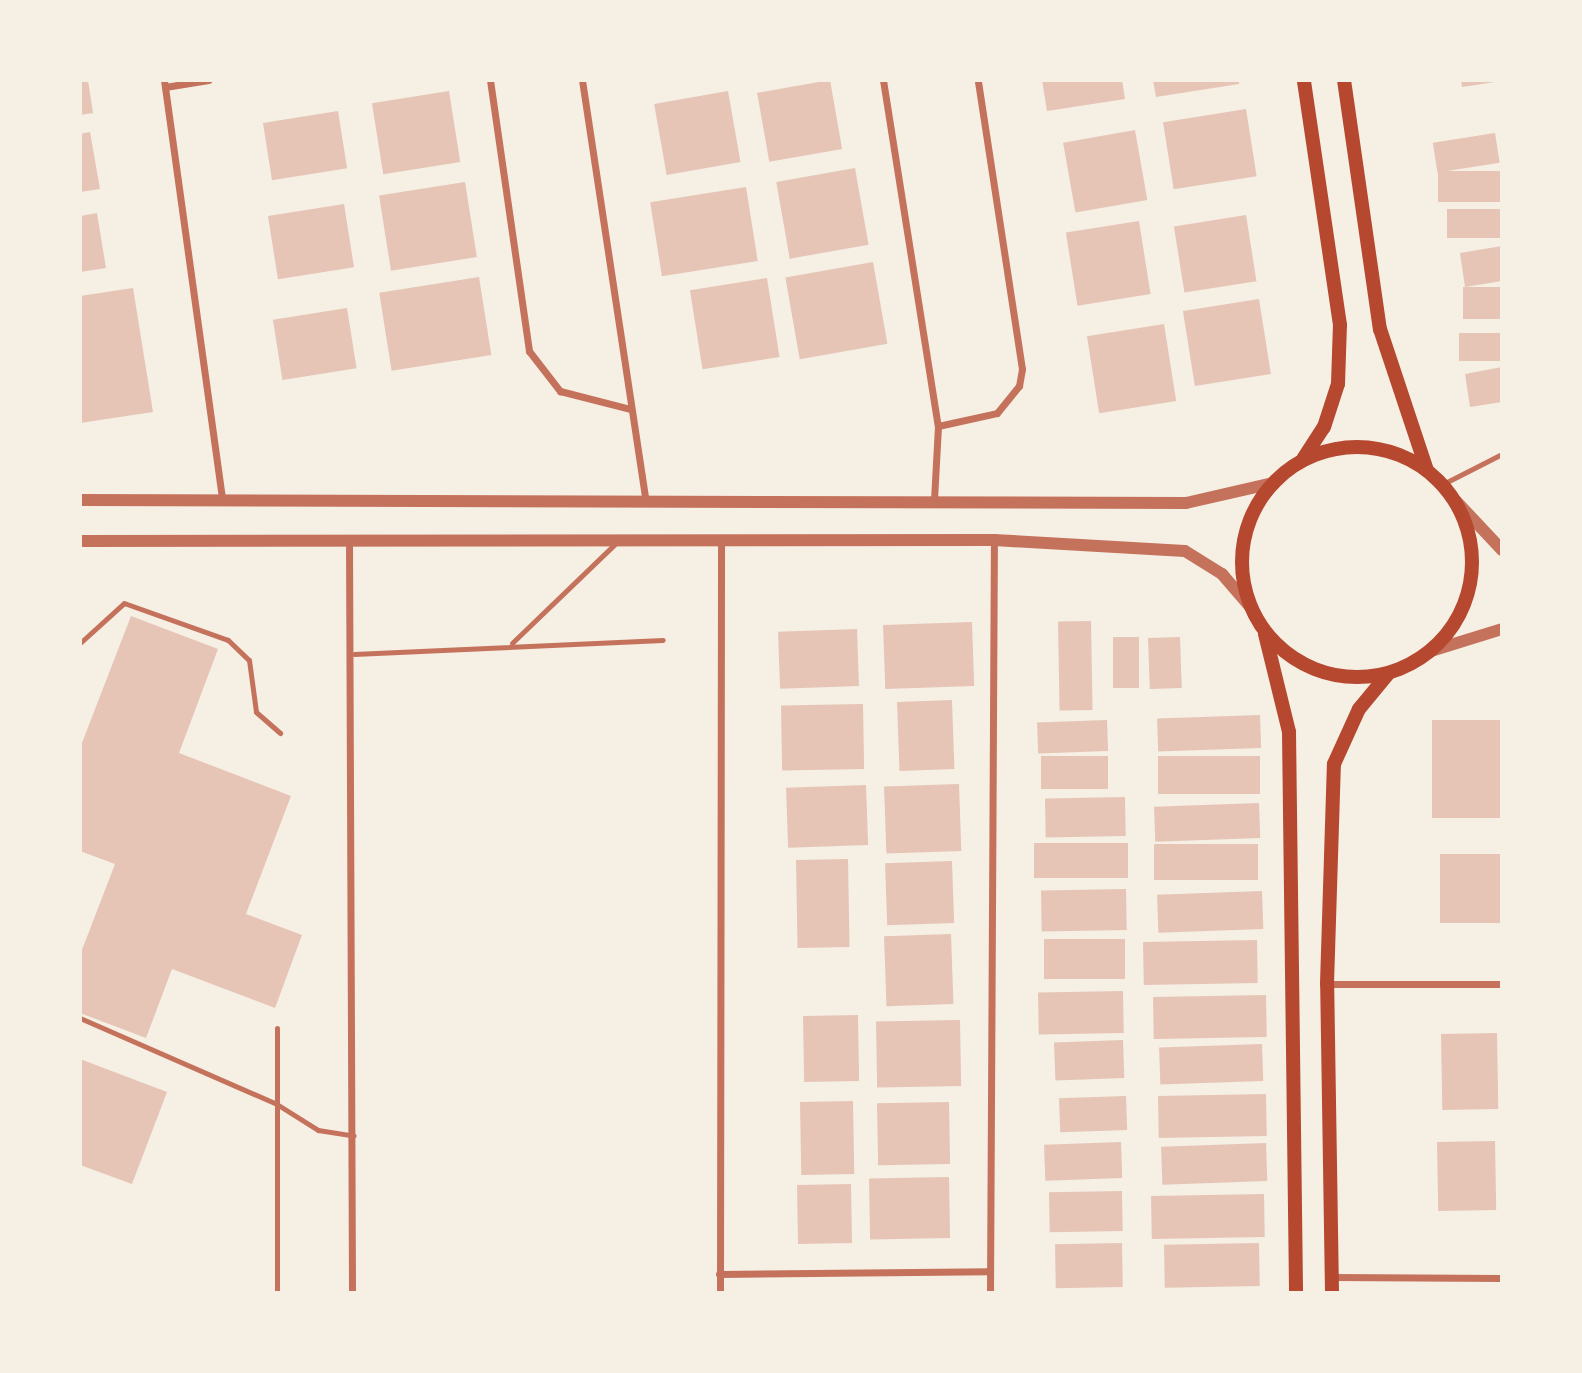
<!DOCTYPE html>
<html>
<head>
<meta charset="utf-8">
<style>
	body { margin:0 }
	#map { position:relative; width:1582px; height:1373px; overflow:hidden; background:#f6efe4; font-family:Montserrat,sans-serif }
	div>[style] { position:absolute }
	.building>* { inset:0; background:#e6c5b7; transform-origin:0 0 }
	.service>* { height:5px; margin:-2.5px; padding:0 2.5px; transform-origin:2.5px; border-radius:2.5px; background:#c5725c }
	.minor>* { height:7px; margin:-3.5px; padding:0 3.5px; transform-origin:3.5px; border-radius:3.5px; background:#c5725c }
	.tertiary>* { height:12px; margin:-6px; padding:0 6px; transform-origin:6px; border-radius:6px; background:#c5725c }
	.secondary>* { height:14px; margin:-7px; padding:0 7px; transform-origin:7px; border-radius:7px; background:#b5482f }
	.secondary>.ring { margin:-7px; padding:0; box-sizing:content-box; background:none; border:14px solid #b5482f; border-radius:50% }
	span { translate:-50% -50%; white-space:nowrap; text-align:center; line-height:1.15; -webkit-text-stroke:5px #f6efe4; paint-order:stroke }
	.frame { position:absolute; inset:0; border:82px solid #f6efe4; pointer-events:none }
</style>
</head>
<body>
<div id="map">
	<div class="building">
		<div style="clip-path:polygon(80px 80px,88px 80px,93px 113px,80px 115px)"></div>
		<div style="left:830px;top:80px;width:70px;height:74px;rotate:80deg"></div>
		<div style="clip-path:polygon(1042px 80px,1122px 80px,1125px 99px,1047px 111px)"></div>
		<div style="clip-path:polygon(1153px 80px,1239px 80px,1239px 84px,1156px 97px)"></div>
		<div style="clip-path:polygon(1461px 80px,1494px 80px,1495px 82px,1462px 87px)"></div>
		<div style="left:449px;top:91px;width:72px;height:78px;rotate:81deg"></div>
		<div style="left:728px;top:91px;width:72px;height:75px;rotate:80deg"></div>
		<div style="left:1246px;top:109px;width:68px;height:84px;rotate:81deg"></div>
		<div style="left:338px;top:111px;width:58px;height:76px;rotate:81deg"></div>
		<div style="left:1135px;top:130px;width:71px;height:73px;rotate:80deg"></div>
		<div style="clip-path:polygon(90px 132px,100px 189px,80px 192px,80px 134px)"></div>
		<div style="left:1495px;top:133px;width:30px;height:63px;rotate:81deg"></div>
		<div style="left:855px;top:168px;width:78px;height:80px;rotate:80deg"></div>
		<div style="left:1502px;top:171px;width:31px;height:64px;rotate:90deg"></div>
		<div style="left:465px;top:182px;width:76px;height:87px;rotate:81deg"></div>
		<div style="left:746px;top:187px;width:75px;height:97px;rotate:81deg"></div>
		<div style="left:344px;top:204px;width:64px;height:77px;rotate:81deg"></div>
		<div style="left:1502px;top:209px;width:29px;height:55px;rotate:90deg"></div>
		<div style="clip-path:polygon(97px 213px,106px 268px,80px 272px,80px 216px)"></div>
		<div style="left:1246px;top:215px;width:67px;height:73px;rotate:81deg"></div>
		<div style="left:1139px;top:221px;width:74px;height:74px;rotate:81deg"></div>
		<div style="clip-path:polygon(1502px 246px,1502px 281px,1465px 287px,1460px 253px)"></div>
		<div style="left:873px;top:262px;width:83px;height:89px;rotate:80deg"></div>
		<div style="left:479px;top:277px;width:79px;height:101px;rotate:81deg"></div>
		<div style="left:767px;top:278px;width:80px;height:78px;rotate:81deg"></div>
		<div style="left:1502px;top:287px;width:32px;height:39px;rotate:90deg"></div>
		<div style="clip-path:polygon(133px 288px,153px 412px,80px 423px,80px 296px)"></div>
		<div style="left:1259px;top:299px;width:76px;height:77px;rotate:81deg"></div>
		<div style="left:347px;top:308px;width:61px;height:75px;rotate:81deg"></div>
		<div style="left:1164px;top:324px;width:78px;height:78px;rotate:81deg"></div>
		<div style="left:1502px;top:333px;width:28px;height:43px;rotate:90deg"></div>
		<div style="clip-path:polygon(1502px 367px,1502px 402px,1470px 407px,1465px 374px)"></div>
		<div style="clip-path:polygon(131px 616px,218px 649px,179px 753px,291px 796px,246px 914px,302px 935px,275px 1008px,172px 969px,146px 1038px,80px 1013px,80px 955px,115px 864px,80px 851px,80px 748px)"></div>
		<div style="left:1091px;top:621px;width:89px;height:33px;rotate:89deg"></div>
		<div style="left:972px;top:622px;width:64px;height:89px;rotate:88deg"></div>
		<div style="left:857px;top:629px;width:57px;height:79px;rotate:88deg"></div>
		<div style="left:1113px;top:637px;width:26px;height:51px"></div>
		<div style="left:1180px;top:637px;width:51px;height:32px;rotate:88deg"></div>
		<div style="left:952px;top:700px;width:69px;height:55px;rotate:88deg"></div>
		<div style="left:863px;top:704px;width:65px;height:82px;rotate:89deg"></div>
		<div style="left:1260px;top:715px;width:33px;height:103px;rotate:88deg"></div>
		<div style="left:1107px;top:720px;width:31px;height:70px;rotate:88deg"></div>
		<div style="left:1502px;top:720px;width:98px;height:70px;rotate:90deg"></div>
		<div style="left:1108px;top:756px;width:33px;height:67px;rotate:90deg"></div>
		<div style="left:1260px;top:756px;width:38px;height:102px;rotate:90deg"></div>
		<div style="left:959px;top:784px;width:67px;height:75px;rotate:88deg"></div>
		<div style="left:866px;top:785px;width:60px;height:80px;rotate:88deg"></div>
		<div style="left:1125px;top:797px;width:39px;height:80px;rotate:89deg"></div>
		<div style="left:1259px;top:803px;width:35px;height:105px;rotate:88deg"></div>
		<div style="left:1128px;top:843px;width:35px;height:94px;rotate:90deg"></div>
		<div style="left:1258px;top:844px;width:36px;height:104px;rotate:90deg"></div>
		<div style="left:1502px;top:854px;width:69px;height:62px;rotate:90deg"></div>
		<div style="left:848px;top:859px;width:88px;height:52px;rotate:89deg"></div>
		<div style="left:952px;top:861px;width:62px;height:67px;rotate:88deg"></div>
		<div style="left:1126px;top:889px;width:41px;height:85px;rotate:89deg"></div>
		<div style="left:1262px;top:891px;width:38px;height:105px;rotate:88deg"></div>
		<div style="left:951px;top:934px;width:70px;height:67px;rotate:88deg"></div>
		<div style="left:1125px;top:939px;width:40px;height:81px;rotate:90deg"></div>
		<div style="left:1257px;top:940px;width:43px;height:114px;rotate:89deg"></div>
		<div style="left:1123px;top:991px;width:42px;height:85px;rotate:89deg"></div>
		<div style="left:1266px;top:995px;width:42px;height:113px;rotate:89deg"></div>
		<div style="left:858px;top:1015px;width:66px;height:55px;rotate:89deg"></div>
		<div style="left:960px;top:1020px;width:66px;height:84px;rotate:89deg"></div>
		<div style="left:1497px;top:1033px;width:76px;height:56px;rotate:89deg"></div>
		<div style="left:1123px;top:1040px;width:38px;height:69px;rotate:88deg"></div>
		<div style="left:1262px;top:1044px;width:37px;height:103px;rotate:88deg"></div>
		<div style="clip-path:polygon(80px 1059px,167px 1092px,132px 1184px,80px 1165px)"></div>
		<div style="left:1266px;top:1094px;width:42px;height:108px;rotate:89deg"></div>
		<div style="left:1126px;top:1096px;width:34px;height:67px;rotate:88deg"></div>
		<div style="left:853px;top:1101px;width:73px;height:53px;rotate:89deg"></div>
		<div style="left:949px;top:1102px;width:62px;height:72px;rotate:89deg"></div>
		<div style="left:1495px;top:1141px;width:69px;height:58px;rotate:89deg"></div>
		<div style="left:1121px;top:1142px;width:36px;height:77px;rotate:88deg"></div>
		<div style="left:1266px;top:1143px;width:38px;height:105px;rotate:88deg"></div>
		<div style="left:949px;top:1177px;width:61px;height:80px;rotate:89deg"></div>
		<div style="left:851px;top:1184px;width:59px;height:54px;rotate:89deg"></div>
		<div style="left:1122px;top:1191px;width:40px;height:73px;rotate:89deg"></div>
		<div style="left:1264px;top:1194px;width:43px;height:113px;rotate:89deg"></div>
		<div style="left:1122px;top:1243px;width:44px;height:67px;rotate:89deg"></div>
		<div style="left:1259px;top:1243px;width:43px;height:95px;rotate:89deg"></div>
	</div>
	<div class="service">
		<div style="left:1443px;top:484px;width:66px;rotate:-27deg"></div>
		<div style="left:80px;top:643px;width:59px;rotate:-42.3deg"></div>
		<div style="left:124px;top:603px;width:110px;rotate:19.6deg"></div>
		<div style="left:228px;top:640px;width:29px;rotate:44deg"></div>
		<div style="left:249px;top:660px;width:52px;rotate:82.3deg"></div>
		<div style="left:256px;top:712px;width:32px;rotate:41deg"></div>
		<div style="left:512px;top:643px;width:144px;rotate:-43.9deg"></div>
		<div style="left:354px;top:654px;width:309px;rotate:-2.6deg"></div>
		<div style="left:80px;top:1018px;width:213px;rotate:23.6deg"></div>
		<div style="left:275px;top:1103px;width:51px;rotate:32.1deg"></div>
		<div style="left:318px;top:1130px;width:36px;rotate:9deg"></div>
		<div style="left:277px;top:1292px;width:264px;rotate:-90deg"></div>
	</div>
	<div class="minor">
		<div style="left:164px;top:80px;width:420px;rotate:82.1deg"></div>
		<div style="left:490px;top:80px;width:274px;rotate:81.8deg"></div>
		<div style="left:529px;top:351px;width:51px;rotate:52.2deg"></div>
		<div style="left:560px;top:391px;width:72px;rotate:14.4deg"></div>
		<div style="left:582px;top:80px;width:424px;rotate:81.4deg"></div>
		<div style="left:883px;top:80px;width:350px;rotate:81deg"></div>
		<div style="left:938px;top:426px;width:73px;rotate:93.1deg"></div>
		<div style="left:165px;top:87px;width:44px;rotate:-9.2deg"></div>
		<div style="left:938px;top:426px;width:60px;rotate:-12.4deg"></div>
		<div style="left:997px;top:413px;width:35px;rotate:-51deg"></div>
		<div style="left:1019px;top:386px;width:17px;rotate:-80deg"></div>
		<div style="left:1022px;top:369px;width:292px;rotate:-98.7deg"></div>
		<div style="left:349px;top:539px;width:753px;rotate:89.77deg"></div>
		<div style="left:1327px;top:984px;width:175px"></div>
		<div style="left:719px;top:1274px;width:271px;rotate:-0.6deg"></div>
		<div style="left:1332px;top:1277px;width:170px;rotate:0.3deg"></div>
		<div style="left:720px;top:1292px;width:753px;rotate:-89.92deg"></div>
		<div style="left:990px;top:1292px;width:752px;rotate:-89.7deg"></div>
	</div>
	<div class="tertiary">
		<div style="left:80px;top:500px;width:1106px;rotate:0.16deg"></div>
		<div style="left:1186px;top:503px;width:89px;rotate:-12.9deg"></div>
		<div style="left:1456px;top:501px;width:67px;rotate:46.8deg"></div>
		<div style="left:80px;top:541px;width:914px;rotate:-0.06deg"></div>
		<div style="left:994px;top:540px;width:191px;rotate:3.3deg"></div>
		<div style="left:1185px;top:551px;width:44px;rotate:31.9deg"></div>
		<div style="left:1222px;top:574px;width:46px;rotate:49.4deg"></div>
		<div style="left:1431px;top:651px;width:74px;rotate:-17.2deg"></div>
	</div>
	<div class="secondary">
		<div style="left:1344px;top:80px;width:252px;rotate:81.8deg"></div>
		<div style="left:1380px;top:329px;width:149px;rotate:71.6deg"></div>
		<div class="ring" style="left:1242px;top:447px;width:216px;height:216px"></div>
		<div style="left:1303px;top:459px;width:38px;rotate:-57deg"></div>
		<div style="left:1324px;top:427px;width:45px;rotate:-72deg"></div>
		<div style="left:1338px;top:384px;width:59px;rotate:-88.1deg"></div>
		<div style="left:1340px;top:325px;width:248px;rotate:-98.4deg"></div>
		<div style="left:1265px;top:634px;width:101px;rotate:76.2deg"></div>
		<div style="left:1289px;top:732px;width:560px;rotate:89.28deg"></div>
		<div style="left:1332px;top:1292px;width:308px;rotate:-90.9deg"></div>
		<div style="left:1327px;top:984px;width:220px;rotate:-88.2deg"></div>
		<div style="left:1334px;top:764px;width:60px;rotate:-65.6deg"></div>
		<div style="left:1359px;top:709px;width:45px;rotate:-50.4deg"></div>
	</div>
	<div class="frame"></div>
</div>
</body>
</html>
